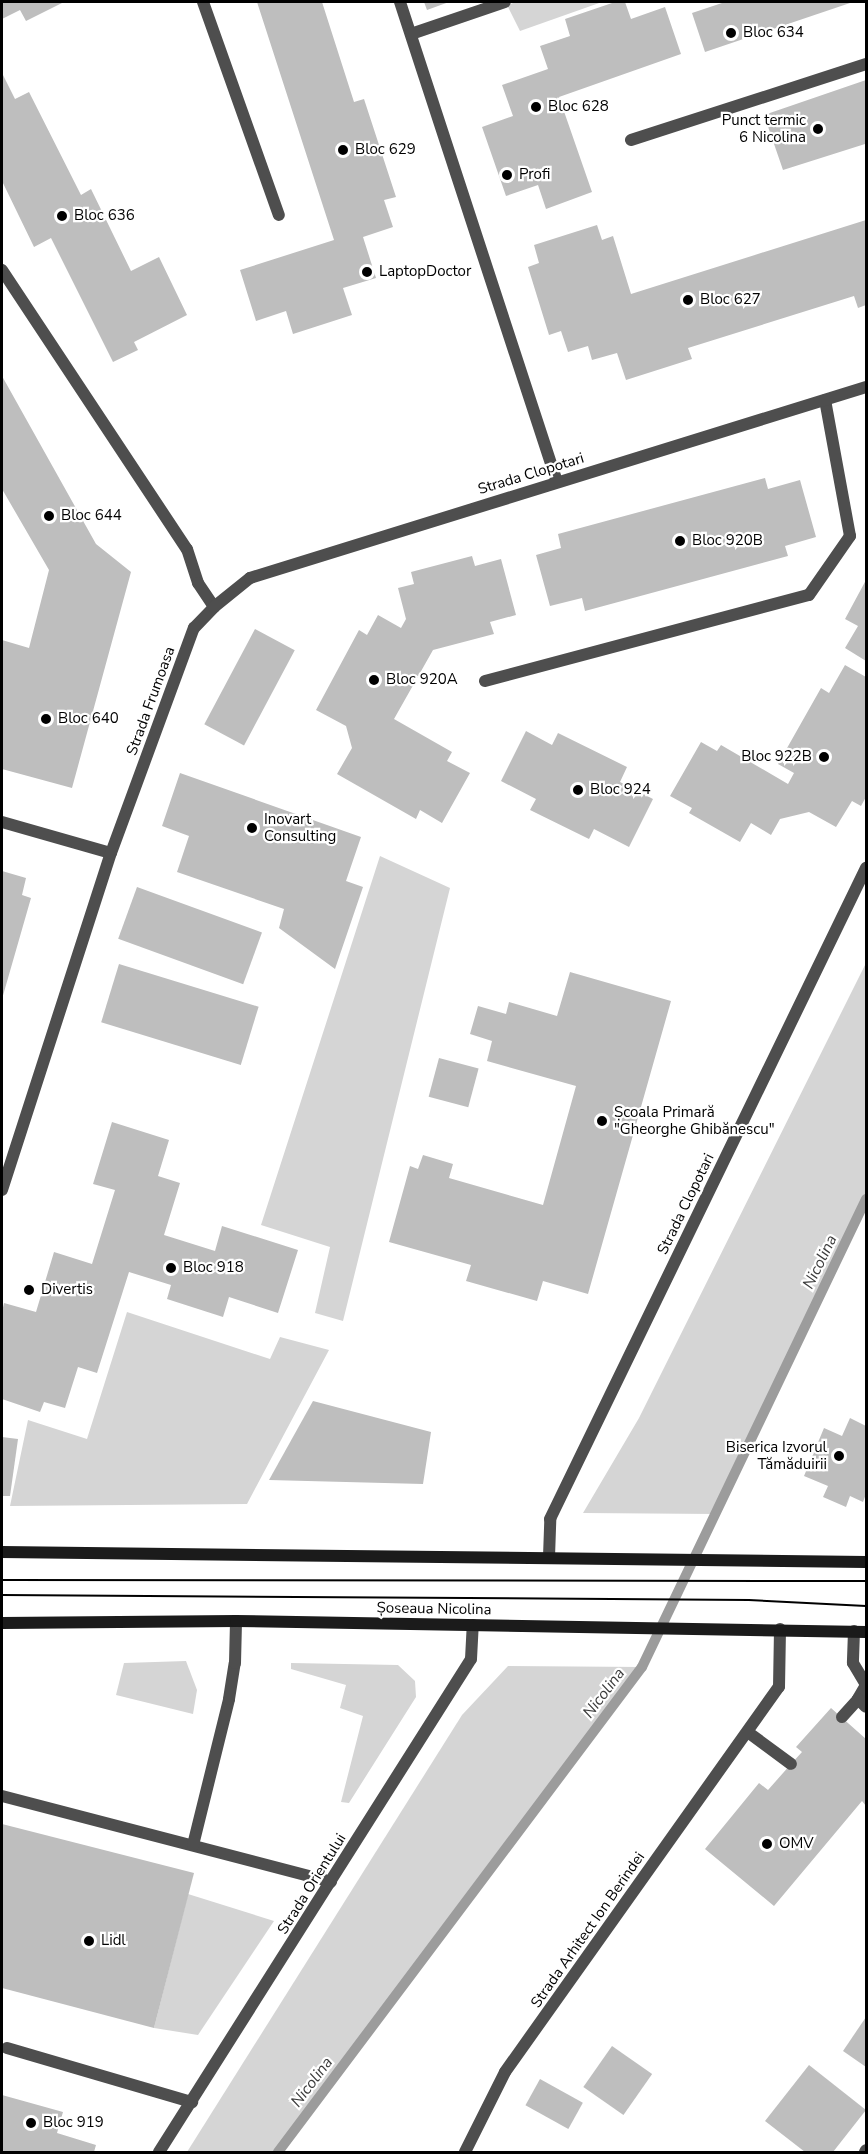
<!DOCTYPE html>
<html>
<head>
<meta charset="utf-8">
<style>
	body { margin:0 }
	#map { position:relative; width:868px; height:2154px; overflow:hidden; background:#fff; font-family:"Nunito Sans",sans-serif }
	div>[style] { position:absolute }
	.green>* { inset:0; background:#d5d5d5 }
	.stream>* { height:10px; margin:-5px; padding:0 5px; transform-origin:5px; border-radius:5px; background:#9c9c9c }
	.building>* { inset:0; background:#bebebe; transform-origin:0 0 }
	.lane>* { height:12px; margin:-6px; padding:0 6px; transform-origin:6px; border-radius:6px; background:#4e4e4e }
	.street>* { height:12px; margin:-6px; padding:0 6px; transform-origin:6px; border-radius:6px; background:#4e4e4e }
	.secondary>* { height:12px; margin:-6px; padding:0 6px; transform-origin:6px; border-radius:6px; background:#1b1b1b }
	.tram>* { height:1.5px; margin:-0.75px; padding:0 0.75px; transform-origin:0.75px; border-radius:0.75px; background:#000 }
	.dots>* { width:16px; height:16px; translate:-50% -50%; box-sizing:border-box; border:3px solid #fff; border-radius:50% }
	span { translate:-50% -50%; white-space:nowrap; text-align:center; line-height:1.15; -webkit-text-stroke:4.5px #fff; paint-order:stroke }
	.poi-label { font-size:15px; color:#000 }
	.left { translate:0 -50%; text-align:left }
	.right { translate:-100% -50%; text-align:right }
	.street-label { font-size:15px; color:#000 }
	.water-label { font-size:16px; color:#3d3d3d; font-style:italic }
	.frame { position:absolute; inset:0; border:3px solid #000; pointer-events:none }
</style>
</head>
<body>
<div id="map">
	<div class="green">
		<div style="clip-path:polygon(516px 2px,602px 2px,520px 31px,507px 5px)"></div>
		<div style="clip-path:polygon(380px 856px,450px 888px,343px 1321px,315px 1313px,330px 1247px,261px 1225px)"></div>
		<div style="clip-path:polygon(866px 963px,866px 1198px,716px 1514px,583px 1513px,639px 1418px)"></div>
		<div style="clip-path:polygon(127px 1312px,270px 1359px,280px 1337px,329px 1350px,247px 1504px,10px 1506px,28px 1420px,87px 1439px)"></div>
		<div style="clip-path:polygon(186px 1661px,197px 1690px,193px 1714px,116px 1695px,124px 1663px)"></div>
		<div style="clip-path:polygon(291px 1663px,398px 1665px,415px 1681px,416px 1697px,349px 1803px,341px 1802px,363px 1716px,340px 1708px,346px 1685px,291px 1669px)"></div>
		<div style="clip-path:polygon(508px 1666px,642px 1667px,278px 2152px,187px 2152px,462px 1715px)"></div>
		<div style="clip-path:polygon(188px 1894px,274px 1921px,198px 2035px,154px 2028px)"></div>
	</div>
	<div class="stream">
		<div style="left:278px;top:2152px;width:606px;rotate:-53.11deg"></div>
		<div style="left:642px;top:1667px;width:519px;rotate:-64.42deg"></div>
	</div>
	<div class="building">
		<div style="clip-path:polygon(2px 2px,64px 2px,26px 21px,20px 10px,2px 19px)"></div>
		<div style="clip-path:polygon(257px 2px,322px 2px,354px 102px,364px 99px,396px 197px,384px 200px,393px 227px,363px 237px,376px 278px,343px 288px,352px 315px,293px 334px,286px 311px,256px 321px,240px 270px,334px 240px)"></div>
		<div style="clip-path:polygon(424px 2px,449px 2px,427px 10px)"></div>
		<div style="clip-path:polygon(615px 2px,625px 2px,631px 19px,665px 7px,681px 54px,559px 97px,592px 192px,546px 209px,538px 185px,506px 196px,482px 127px,513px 116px,502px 85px,548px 69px,540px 46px,570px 36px,565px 19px)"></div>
		<div style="clip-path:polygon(725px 2px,853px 2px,705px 52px,692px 13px)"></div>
		<div style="clip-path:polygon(2px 73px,15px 99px,29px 92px,81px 195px,91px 189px,131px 271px,159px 257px,187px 315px,134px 342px,138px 350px,113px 362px,51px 238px,34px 247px,2px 181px)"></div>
		<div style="clip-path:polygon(866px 80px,866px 148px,865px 144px,783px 170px,764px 115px)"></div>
		<div style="clip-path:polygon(866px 220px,866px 305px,858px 308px,854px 296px,688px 348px,692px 359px,626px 380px,617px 353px,592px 360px,588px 346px,568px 352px,561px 331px,549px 335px,528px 267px,539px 263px,534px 245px,597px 225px,602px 240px,613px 236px,631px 294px)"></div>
		<div style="clip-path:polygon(2px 376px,96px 544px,131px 572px,72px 788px,2px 769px,2px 640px,29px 648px,49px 570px,2px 489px)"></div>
		<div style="clip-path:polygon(765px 478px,768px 489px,800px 480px,816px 537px,785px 546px,788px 556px,585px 611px,582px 598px,550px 606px,536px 555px,561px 548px,558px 534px)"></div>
		<div style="clip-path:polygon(472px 556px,475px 566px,501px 559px,516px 615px,490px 622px,494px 634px,433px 650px,394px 719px,452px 752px,447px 761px,470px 773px,442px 823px,420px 810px,416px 819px,337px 774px,352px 748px,346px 726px,316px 710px,359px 630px,367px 635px,378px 615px,401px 628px,406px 619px,398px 588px,414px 584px,411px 572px)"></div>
		<div style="clip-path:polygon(866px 580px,866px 661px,845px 648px,858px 626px,845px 619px)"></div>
		<div style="left:255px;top:629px;width:45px;height:108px;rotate:28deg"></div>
		<div style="clip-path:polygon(845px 665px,866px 677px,866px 797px,861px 806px,852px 801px,836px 827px,809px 812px,780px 819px,771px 835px,751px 823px,740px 842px,689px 813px,692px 808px,670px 796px,701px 742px,717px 751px,721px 745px,788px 784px,794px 773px,778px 764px,821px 688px,829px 693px)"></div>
		<div style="clip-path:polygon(526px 731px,552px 745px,558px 733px,627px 767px,620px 782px,653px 799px,629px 847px,594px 829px,589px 839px,530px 810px,536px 799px,501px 781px)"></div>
		<div style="clip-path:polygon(180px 773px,361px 837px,346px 881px,363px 887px,335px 969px,279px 928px,284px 909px,177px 872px,189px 836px,162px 826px)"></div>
		<div style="clip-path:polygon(2px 871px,26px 878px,22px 895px,31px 898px,2px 999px)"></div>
		<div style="left:137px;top:887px;width:133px;height:55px;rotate:20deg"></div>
		<div style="left:119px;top:964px;width:146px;height:61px;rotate:17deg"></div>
		<div style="clip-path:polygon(570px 972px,671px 1001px,588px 1294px,543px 1281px,537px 1301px,466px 1281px,471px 1265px,389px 1242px,410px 1166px,418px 1169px,423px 1155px,453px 1164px,449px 1178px,543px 1205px,576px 1086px,487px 1061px,492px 1041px,470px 1034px,478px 1006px,506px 1014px,509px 1002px,557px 1016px)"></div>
		<div style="left:439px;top:1058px;width:41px;height:40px;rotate:15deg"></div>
		<div style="clip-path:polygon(112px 1122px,169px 1140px,158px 1176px,180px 1183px,164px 1235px,215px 1251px,222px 1226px,298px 1250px,278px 1313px,229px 1297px,223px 1317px,167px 1299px,171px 1285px,129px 1272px,97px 1373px,78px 1367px,65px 1408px,44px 1402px,40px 1412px,2px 1399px,2px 1312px,4px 1303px,36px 1312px,54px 1252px,92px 1264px,115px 1190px,93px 1184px)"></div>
		<div style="clip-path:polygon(313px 1401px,431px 1432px,423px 1484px,269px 1480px)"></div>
		<div style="clip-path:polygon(850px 1418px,866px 1426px,866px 1494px,863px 1502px,850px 1496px,846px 1507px,823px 1497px,828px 1486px,804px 1476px,824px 1428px,842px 1436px)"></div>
		<div style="clip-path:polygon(2px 1437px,18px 1439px,10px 1496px,2px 1496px)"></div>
		<div style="clip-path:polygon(831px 1708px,866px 1739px,866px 1806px,862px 1801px,774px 1906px,705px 1849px,759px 1783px,768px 1790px,791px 1764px,802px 1752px,796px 1747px)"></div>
		<div style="clip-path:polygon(2px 1824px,194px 1873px,154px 2028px,2px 1988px)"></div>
		<div style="clip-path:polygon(866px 2017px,866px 2067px,843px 2051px)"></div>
		<div style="left:612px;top:2046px;width:49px;height:50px;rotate:35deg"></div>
		<div style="clip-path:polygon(809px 2065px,866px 2110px,833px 2152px,805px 2152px,765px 2121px)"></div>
		<div style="left:540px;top:2079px;width:49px;height:30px;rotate:29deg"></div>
		<div style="clip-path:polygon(2px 2095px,63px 2112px,57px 2133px,96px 2145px,94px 2152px,2px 2152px)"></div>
	</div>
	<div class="lane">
		<div style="left:203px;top:2px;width:226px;rotate:70.4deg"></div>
		<div style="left:400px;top:2px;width:505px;rotate:71.89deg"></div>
		<div style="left:411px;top:34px;width:99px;rotate:-18.8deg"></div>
		<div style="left:631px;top:140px;width:247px;rotate:-17.9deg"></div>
		<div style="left:485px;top:681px;width:335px;rotate:-14.9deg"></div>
		<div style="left:809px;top:595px;width:72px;rotate:-55.2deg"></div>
		<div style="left:850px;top:536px;width:138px;rotate:-100.4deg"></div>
		<div style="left:854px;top:1631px;width:32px;rotate:92deg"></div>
		<div style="left:853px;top:1663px;width:26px;rotate:59deg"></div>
		<div style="left:866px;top:1685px;width:16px;rotate:120deg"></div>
		<div style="left:858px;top:1699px;width:11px;rotate:45deg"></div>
		<div style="left:842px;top:1717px;width:24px;rotate:-48deg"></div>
		<div style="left:749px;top:1733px;width:52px;rotate:36.4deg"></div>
		<div style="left:2px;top:1796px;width:340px;rotate:14.6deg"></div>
		<div style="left:193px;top:1845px;width:150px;rotate:-76.1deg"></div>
		<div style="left:229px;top:1699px;width:36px;rotate:-81deg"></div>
		<div style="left:235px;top:1663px;width:42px;rotate:-88.6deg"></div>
		<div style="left:7px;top:2048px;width:193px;rotate:16.3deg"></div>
		<div style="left:865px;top:2152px;width:2px;rotate:-63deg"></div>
	</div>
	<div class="street">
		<div style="left:2px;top:270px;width:335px;rotate:56.5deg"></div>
		<div style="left:187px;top:549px;width:36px;rotate:72deg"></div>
		<div style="left:198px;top:583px;width:29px;rotate:56deg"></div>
		<div style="left:2px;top:822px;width:113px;rotate:15.9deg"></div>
		<div style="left:2px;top:1190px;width:354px;rotate:-72.1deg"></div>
		<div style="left:111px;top:853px;width:240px;rotate:-69.8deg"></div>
		<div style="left:194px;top:628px;width:29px;rotate:-46deg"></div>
		<div style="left:214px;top:607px;width:46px;rotate:-38.9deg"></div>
		<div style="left:250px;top:578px;width:645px;rotate:-17.23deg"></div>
		<div style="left:549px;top:1557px;width:38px;rotate:-88deg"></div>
		<div style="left:550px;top:1519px;width:724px;rotate:-64.11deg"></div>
		<div style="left:159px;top:2152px;width:583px;rotate:-57.67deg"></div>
		<div style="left:471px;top:1659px;width:34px;rotate:-87deg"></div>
		<div style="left:465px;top:2152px;width:89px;rotate:-63.4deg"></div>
		<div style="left:505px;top:2072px;width:473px;rotate:-54.6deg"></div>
		<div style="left:779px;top:1687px;width:58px;rotate:-89deg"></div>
	</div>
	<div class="secondary">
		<div style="left:2px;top:1552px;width:864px;rotate:0.66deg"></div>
		<div style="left:2px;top:1623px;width:234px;rotate:-0.5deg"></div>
		<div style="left:236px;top:1621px;width:630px;rotate:1deg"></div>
	</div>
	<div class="tram">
		<div style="left:2px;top:1580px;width:864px;rotate:0.07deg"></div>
		<div style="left:2px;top:1595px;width:747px;rotate:0.38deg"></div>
		<div style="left:749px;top:1600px;width:117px;rotate:2.9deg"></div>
	</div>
	<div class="dots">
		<div style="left:731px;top:33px;background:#000"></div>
		<div style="left:536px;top:107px;background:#000"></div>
		<div style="left:818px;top:129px;background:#000"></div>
		<div style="left:343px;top:150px;background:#000"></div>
		<div style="left:507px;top:175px;background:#000"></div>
		<div style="left:62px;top:216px;background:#000"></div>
		<div style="left:367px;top:272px;background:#000"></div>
		<div style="left:688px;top:300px;background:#000"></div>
		<div style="left:49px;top:516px;background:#000"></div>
		<div style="left:680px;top:541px;background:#000"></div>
		<div style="left:374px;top:680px;background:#000"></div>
		<div style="left:46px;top:719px;background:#000"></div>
		<div style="left:824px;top:757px;background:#000"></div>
		<div style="left:578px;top:790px;background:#000"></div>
		<div style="left:252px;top:828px;background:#000"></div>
		<div style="left:602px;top:1121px;background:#000"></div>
		<div style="left:171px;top:1268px;background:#000"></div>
		<div style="left:29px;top:1290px;background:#000"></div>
		<div style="left:839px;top:1456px;background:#000"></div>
		<div style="left:767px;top:1844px;background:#000"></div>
		<div style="left:89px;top:1941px;background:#000"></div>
		<div style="left:31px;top:2123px;background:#000"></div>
	</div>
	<div class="poi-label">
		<span class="left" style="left:743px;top:33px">Bloc 634</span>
		<span class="left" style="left:548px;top:107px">Bloc 628</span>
		<span class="right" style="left:806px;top:129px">Punct termic<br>6 Nicolina</span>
		<span class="left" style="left:355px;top:150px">Bloc 629</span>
		<span class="left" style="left:519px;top:175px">Profi</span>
		<span class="left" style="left:74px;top:216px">Bloc 636</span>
		<span class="left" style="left:379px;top:272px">LaptopDoctor</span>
		<span class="left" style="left:700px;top:300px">Bloc 627</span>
		<span class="left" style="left:61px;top:516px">Bloc 644</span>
		<span class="left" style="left:692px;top:541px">Bloc 920B</span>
		<span class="left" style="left:386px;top:680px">Bloc 920A</span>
		<span class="left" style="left:58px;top:719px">Bloc 640</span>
		<span class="right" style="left:812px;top:757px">Bloc 922B</span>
		<span class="left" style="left:590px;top:790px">Bloc 924</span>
		<span class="left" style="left:264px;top:828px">Inovart<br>Consulting</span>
		<span class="left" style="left:614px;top:1121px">Școala Primară<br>"Gheorghe Ghibănescu"</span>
		<span class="left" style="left:183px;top:1268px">Bloc 918</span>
		<span class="left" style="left:41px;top:1290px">Divertis</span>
		<span class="right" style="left:827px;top:1456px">Biserica Izvorul<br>Tămăduirii</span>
		<span class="left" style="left:779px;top:1844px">OMV</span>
		<span class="left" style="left:101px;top:1941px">Lidl</span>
		<span class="left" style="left:43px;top:2123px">Bloc 919</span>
	</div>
	<div class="street-label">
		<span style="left:531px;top:474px;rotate:-17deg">Strada Clopotari</span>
		<span style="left:151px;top:701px;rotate:-70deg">Strada Frumoasa</span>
		<span style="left:686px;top:1204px;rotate:-64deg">Strada Clopotari</span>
		<span style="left:434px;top:1609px;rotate:1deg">Șoseaua Nicolina</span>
		<span style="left:312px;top:1884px;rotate:-58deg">Strada Orientului</span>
		<span style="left:588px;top:1930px;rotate:-55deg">Strada Arhitect Ion Berindei</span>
	</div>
	<div class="water-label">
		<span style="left:820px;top:1262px;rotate:-64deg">Nicolina</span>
		<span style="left:604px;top:1693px;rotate:-53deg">Nicolina</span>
		<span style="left:312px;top:2082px;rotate:-53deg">Nicolina</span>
	</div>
	<div class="frame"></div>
</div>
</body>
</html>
